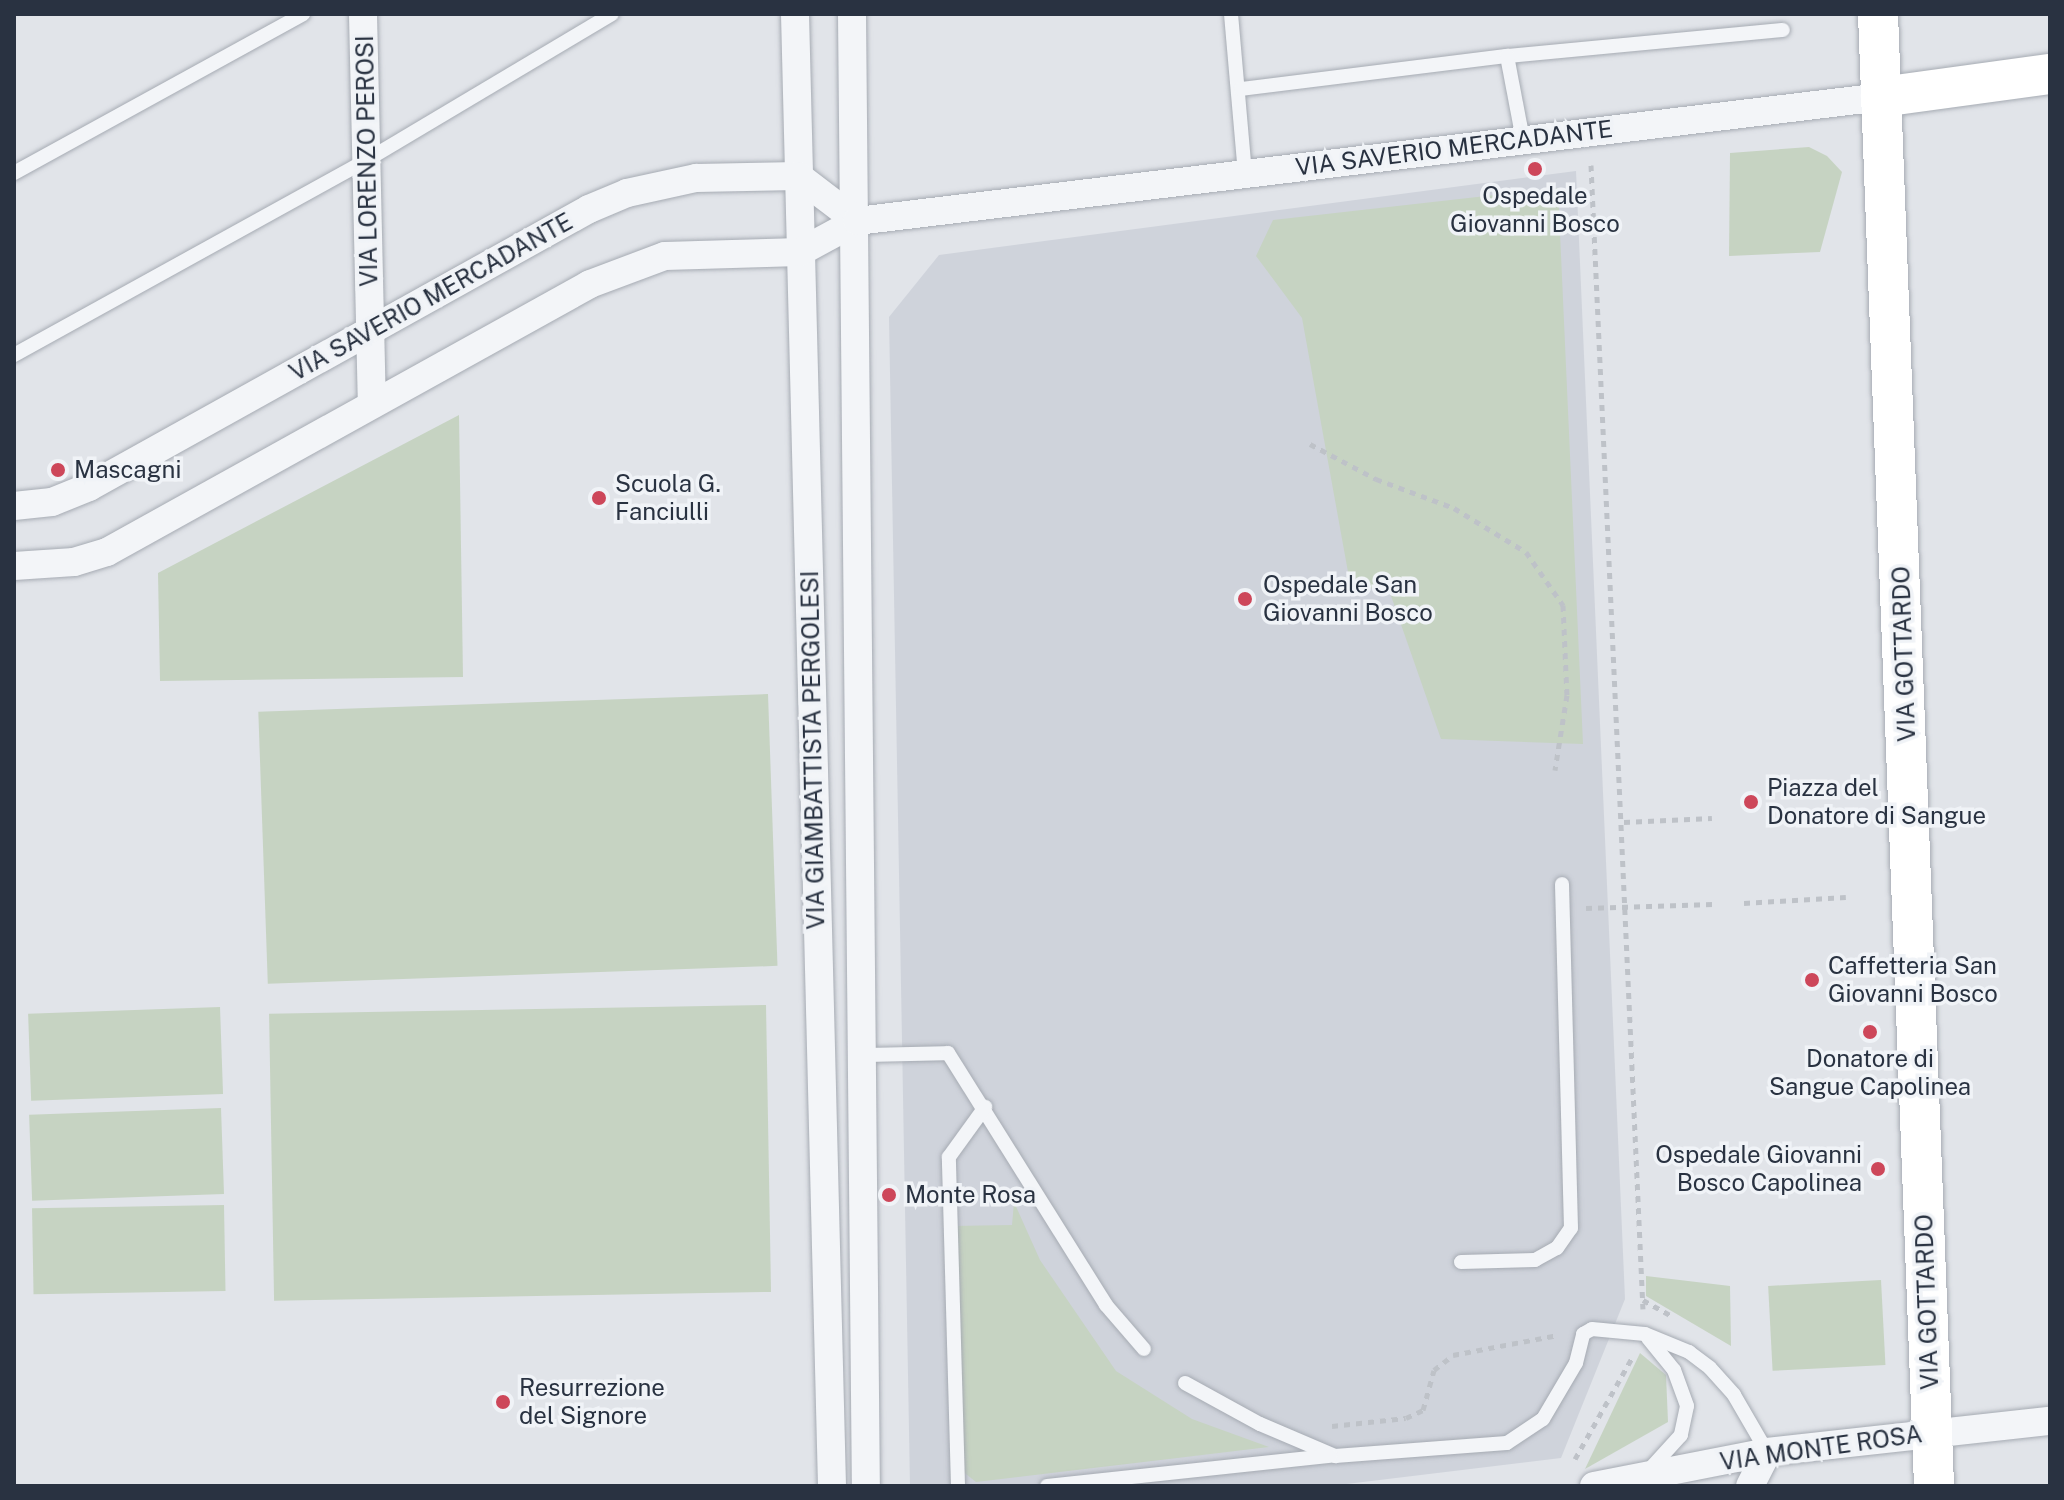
<!DOCTYPE html>
<html>
<head>
<meta charset="utf-8">
<style>
	body { margin:0 }
	#map { position:relative; width:2064px; height:1500px; overflow:hidden; background:#e1e4e9; font-family:"Public Sans",sans-serif }
	div>[style] { position:absolute }
	.built>* { inset:0; background:#cfd3db }
	.green>* { inset:0; background:#c6d3c2; transform-origin:0 0 }
	.path>* { height:5px; margin-top:-2.5px; transform-origin:0; background:repeating-linear-gradient(90deg,#bec2c8 0 6px,transparent 0 12px) }
	.roads { filter:drop-shadow(0 0 2px #a6abb3) drop-shadow(0 0 2px #a6abb3) }
	.lane>* { height:14px; margin:-7px; padding:0 7px; transform-origin:7px; border-radius:7px; background:#f3f5f8 }
	.street>* { height:28px; margin:-14px; padding:0 14px; transform-origin:14px; border-radius:14px; background:#f3f5f8 }
	.secondary>* { height:40px; margin:-20px; padding:0 20px; transform-origin:20px; border-radius:20px; background:#fff }
	.dots>* { width:22px; height:22px; translate:-50% -50%; box-sizing:border-box; border:4px solid #f0f3f7; border-radius:50% }
	span { translate:-50% -50%; white-space:nowrap; text-align:center; line-height:1.15; -webkit-text-stroke:7px #f0f3f7; paint-order:stroke }
	.street-label { font-size:24px; color:#293241 }
	.poi-label { font-size:24px; color:#293241 }
	.left { translate:0 -50%; text-align:left }
	.right { translate:-100% -50%; text-align:right }
	.frame { position:absolute; inset:0; border:16px solid #293241; pointer-events:none }
</style>
</head>
<body>
<div id="map">
	<div class="built">
		<div style="clip-path:polygon(1576px 171px,1625px 1299px,1561px 1458px,1330px 1486px,910px 1486px,889px 317px,939px 255px)"></div>
	</div>
	<div class="green">
		<div style="clip-path:polygon(1809px 147px,1827px 156px,1842px 172px,1820px 252px,1729px 256px,1730px 153px)"></div>
		<div style="clip-path:polygon(1558px 188px,1583px 744px,1441px 739px,1390px 593px,1350px 583px,1302px 318px,1256px 256px,1273px 220px)"></div>
		<div style="clip-path:polygon(459px 415px,463px 677px,160px 681px,158px 573px)"></div>
		<div style="left:768px;top:694px;width:272px;height:510px;rotate:88deg"></div>
		<div style="left:766px;top:1005px;width:287px;height:497px;rotate:89deg"></div>
		<div style="left:220px;top:1007px;width:87px;height:192px;rotate:88deg"></div>
		<div style="left:221px;top:1108px;width:86px;height:192px;rotate:88deg"></div>
		<div style="clip-path:polygon(1014px 1202px,1040px 1260px,1116px 1371px,1192px 1419px,1269px 1447px,976px 1482px,961px 1470px,951px 1226px,1012px 1225px)"></div>
		<div style="left:224px;top:1205px;width:86px;height:192px;rotate:89deg"></div>
		<div style="clip-path:polygon(1646px 1276px,1730px 1286px,1731px 1346px,1646px 1296px)"></div>
		<div style="left:1881px;top:1280px;width:85px;height:113px;rotate:87deg"></div>
		<div style="clip-path:polygon(1640px 1353px,1666px 1375px,1668px 1422px,1585px 1469px)"></div>
	</div>
	<div class="path">
		<div style="left:1591px;top:165px;width:1145px;rotate:87.4deg"></div>
		<div style="left:1310px;top:444px;width:75px;rotate:27.9deg"></div>
		<div style="left:1376px;top:479px;width:83px;rotate:20.4deg"></div>
		<div style="left:1454px;top:508px;width:84px;rotate:31.4deg"></div>
		<div style="left:1526px;top:552px;width:65px;rotate:55.1deg"></div>
		<div style="left:1563px;top:605px;width:90px;rotate:87.5deg"></div>
		<div style="left:1567px;top:695px;width:76px;rotate:99.1deg"></div>
		<div style="left:1624px;top:822px;width:88px;rotate:-2.6deg"></div>
		<div style="left:1744px;top:903px;width:102px;rotate:-3.4deg"></div>
		<div style="left:1586px;top:908px;width:127px;rotate:-1.8deg"></div>
		<div style="left:1643px;top:1300px;width:35px;rotate:29deg"></div>
		<div style="left:1332px;top:1426px;width:74px;rotate:-6.2deg"></div>
		<div style="left:1406px;top:1418px;width:19px;rotate:-25deg"></div>
		<div style="left:1423px;top:1410px;width:41px;rotate:-74.6deg"></div>
		<div style="left:1434px;top:1370px;width:24px;rotate:-38deg"></div>
		<div style="left:1453px;top:1355px;width:107px;rotate:-10.8deg"></div>
		<div style="left:1575px;top:1459px;width:118px;rotate:-60.6deg"></div>
	</div>
	<div class="roads">
		<div class="lane">
			<div style="left:1231px;top:14px;width:161px;rotate:85deg"></div>
			<div style="left:1507px;top:56px;width:277px;rotate:-5.4deg"></div>
			<div style="left:1241px;top:89px;width:268px;rotate:-7.1deg"></div>
			<div style="left:1507px;top:56px;width:86px;rotate:79.2deg"></div>
			<div style="left:14px;top:173px;width:330px;rotate:-28.8deg"></div>
			<div style="left:14px;top:355px;width:403px;rotate:-28.9deg"></div>
			<div style="left:367px;top:160px;width:285px;rotate:-30.8deg"></div>
			<div style="left:863px;top:1055px;width:85px;rotate:-1.3deg"></div>
			<div style="left:948px;top:1053px;width:297px;rotate:57.9deg"></div>
			<div style="left:1106px;top:1305px;width:58px;rotate:49.2deg"></div>
			<div style="left:1461px;top:1262px;width:74px;rotate:-1.5deg"></div>
			<div style="left:1535px;top:1260px;width:25px;rotate:-29deg"></div>
			<div style="left:1557px;top:1248px;width:24px;rotate:-55deg"></div>
			<div style="left:1571px;top:1228px;width:344px;rotate:-91.5deg"></div>
			<div style="left:1648px;top:1338px;width:41px;rotate:50.9deg"></div>
			<div style="left:1674px;top:1370px;width:38px;rotate:70deg"></div>
			<div style="left:1687px;top:1406px;width:30px;rotate:102deg"></div>
			<div style="left:1681px;top:1435px;width:45px;rotate:132.3deg"></div>
			<div style="left:1185px;top:1383px;width:85px;rotate:28.7deg"></div>
			<div style="left:1260px;top:1424px;width:82px;rotate:23.1deg"></div>
			<div style="left:1335px;top:1456px;width:172px;rotate:-4.3deg"></div>
			<div style="left:1507px;top:1443px;width:43px;rotate:-33.7deg"></div>
			<div style="left:1543px;top:1419px;width:65px;rotate:-59.5deg"></div>
			<div style="left:1576px;top:1363px;width:30px;rotate:-76deg"></div>
			<div style="left:1583px;top:1334px;width:10px;rotate:-29deg"></div>
			<div style="left:1592px;top:1329px;width:53px;rotate:5.4deg"></div>
			<div style="left:1645px;top:1334px;width:48px;rotate:22.2deg"></div>
			<div style="left:1689px;top:1352px;width:26px;rotate:37deg"></div>
			<div style="left:1710px;top:1368px;width:36px;rotate:48deg"></div>
			<div style="left:1734px;top:1395px;width:66px;rotate:59.9deg"></div>
			<div style="left:958px;top:1486px;width:329px;rotate:-91.6deg"></div>
			<div style="left:949px;top:1157px;width:62px;rotate:-54.2deg"></div>
			<div style="left:1047px;top:1486px;width:285px;rotate:-6.1deg"></div>
		</div>
		<div class="street">
			<div style="left:363px;top:14px;width:390px;rotate:88.7deg"></div>
			<div style="left:795px;top:14px;width:1472px;rotate:88.56deg"></div>
			<div style="left:852px;top:14px;width:1472px;rotate:89.46deg"></div>
			<div style="left:14px;top:506px;width:38px;rotate:-6deg"></div>
			<div style="left:52px;top:502px;width:40px;rotate:-22deg"></div>
			<div style="left:89px;top:487px;width:572px;rotate:-29.07deg"></div>
			<div style="left:589px;top:209px;width:41px;rotate:-22.8deg"></div>
			<div style="left:627px;top:193px;width:71px;rotate:-12.3deg"></div>
			<div style="left:696px;top:178px;width:102px;rotate:-1.1deg"></div>
			<div style="left:798px;top:176px;width:74px;rotate:37.3deg"></div>
			<div style="left:14px;top:566px;width:60px;rotate:-3.8deg"></div>
			<div style="left:74px;top:562px;width:34px;rotate:-17deg"></div>
			<div style="left:107px;top:552px;width:552px;rotate:-29.02deg"></div>
			<div style="left:590px;top:284px;width:80px;rotate:-20.5deg"></div>
			<div style="left:665px;top:256px;width:135px;rotate:-1.7deg"></div>
			<div style="left:800px;top:252px;width:65px;rotate:-28.5deg"></div>
			<div style="left:857px;top:221px;width:1031px;rotate:-6.9deg"></div>
			<div style="left:1594px;top:1486px;width:176px;rotate:-11.1deg"></div>
			<div style="left:1767px;top:1452px;width:285px;rotate:-6.3deg"></div>
			<div style="left:1750px;top:1486px;width:38px;rotate:-63deg"></div>
		</div>
		<div class="secondary">
			<div style="left:1878px;top:14px;width:1473px;rotate:87.82deg"></div>
			<div style="left:1881px;top:97px;width:171px;rotate:-7.8deg"></div>
		</div>
	</div>
	<div class="dots">
		<div style="left:1535px;top:169px;background:#cd475a"></div>
		<div style="left:58px;top:470px;background:#cd475a"></div>
		<div style="left:599px;top:498px;background:#cd475a"></div>
		<div style="left:1245px;top:599px;background:#cd475a"></div>
		<div style="left:1751px;top:802px;background:#cd475a"></div>
		<div style="left:1812px;top:980px;background:#cd475a"></div>
		<div style="left:1870px;top:1032px;background:#cd475a"></div>
		<div style="left:1878px;top:1169px;background:#cd475a"></div>
		<div style="left:889px;top:1195px;background:#cd475a"></div>
		<div style="left:503px;top:1402px;background:#cd475a"></div>
	</div>
	<div class="street-label">
		<span style="left:1454px;top:148px;rotate:-7deg">VIA SAVERIO MERCADANTE</span>
		<span style="left:367px;top:161px;rotate:-91deg">VIA LORENZO PEROSI</span>
		<span style="left:431px;top:297px;rotate:-29deg">VIA SAVERIO MERCADANTE</span>
		<span style="left:1904px;top:654px;rotate:-92deg">VIA GOTTARDO</span>
		<span style="left:813px;top:750px;rotate:-91deg">VIA GIAMBATTISTA PERGOLESI</span>
		<span style="left:1927px;top:1302px;rotate:-92deg">VIA GOTTARDO</span>
		<span style="left:1821px;top:1448px;rotate:-8deg">VIA MONTE ROSA</span>
	</div>
	<div class="poi-label">
		<span style="left:1535px;top:210px">Ospedale<br>Giovanni Bosco</span>
		<span class="left" style="left:74px;top:470px">Mascagni</span>
		<span class="left" style="left:615px;top:498px">Scuola G.<br>Fanciulli</span>
		<span class="left" style="left:1263px;top:599px">Ospedale San<br>Giovanni Bosco</span>
		<span class="left" style="left:1767px;top:802px">Piazza del<br>Donatore di Sangue</span>
		<span class="left" style="left:1828px;top:980px">Caffetteria San<br>Giovanni Bosco</span>
		<span style="left:1870px;top:1073px">Donatore di<br>Sangue Capolinea</span>
		<span class="right" style="left:1862px;top:1169px">Ospedale Giovanni<br>Bosco Capolinea</span>
		<span class="left" style="left:905px;top:1195px">Monte Rosa</span>
		<span class="left" style="left:519px;top:1402px">Resurrezione<br>del Signore</span>
	</div>
	<div class="frame"></div>
</div>
</body>
</html>
